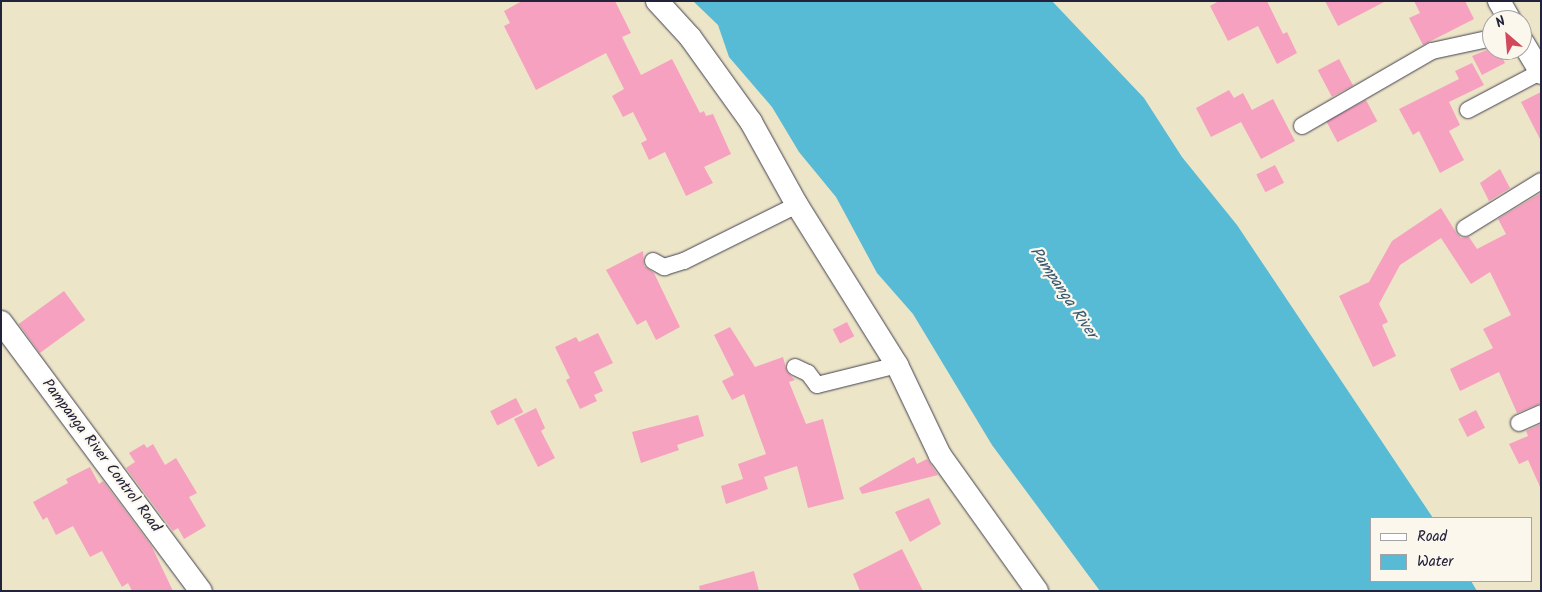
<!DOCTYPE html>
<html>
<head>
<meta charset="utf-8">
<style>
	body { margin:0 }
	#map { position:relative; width:1542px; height:592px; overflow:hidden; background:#ede5c7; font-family:Kalam,sans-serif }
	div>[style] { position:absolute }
	.water>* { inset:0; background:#58bbd6 }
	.building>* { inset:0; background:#f7a1c0; transform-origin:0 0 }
	.roads { filter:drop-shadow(0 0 1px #403f50) drop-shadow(0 0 1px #403f50) }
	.street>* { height:16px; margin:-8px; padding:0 8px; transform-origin:8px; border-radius:8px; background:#fff }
	.secondary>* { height:22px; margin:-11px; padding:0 11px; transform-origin:11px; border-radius:11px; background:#fff }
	span { translate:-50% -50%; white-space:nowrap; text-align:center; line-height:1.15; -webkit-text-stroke:4.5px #fbf7ec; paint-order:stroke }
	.street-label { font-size:15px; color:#22223b }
	.water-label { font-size:16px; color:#355871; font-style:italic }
	.frame { position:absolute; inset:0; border:2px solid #22223b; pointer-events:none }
	.legend { position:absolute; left:1370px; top:517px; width:162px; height:65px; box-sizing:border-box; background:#fbf7ec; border:1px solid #a4a2a5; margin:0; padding:6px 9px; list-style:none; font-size:15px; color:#22223b }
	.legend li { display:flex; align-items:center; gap:10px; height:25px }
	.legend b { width:25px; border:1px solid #a4a2a5 }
	.north { position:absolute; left:1482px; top:10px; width:50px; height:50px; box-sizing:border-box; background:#fbf7ec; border:1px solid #a4a2a5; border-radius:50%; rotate:333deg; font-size:14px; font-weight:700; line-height:20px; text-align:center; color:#22223b }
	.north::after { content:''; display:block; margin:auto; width:18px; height:22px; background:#d1495b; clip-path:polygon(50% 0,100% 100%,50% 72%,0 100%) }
</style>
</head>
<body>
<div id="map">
	<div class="water">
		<div style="clip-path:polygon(693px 1px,1052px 1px,1144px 98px,1182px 157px,1237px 225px,1433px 518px,1371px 518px,1371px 581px,1471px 581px,1477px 591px,1100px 591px,992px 445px,913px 314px,877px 273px,836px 197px,799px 152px,772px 107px,729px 57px,718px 25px)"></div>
	</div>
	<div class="building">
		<div style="clip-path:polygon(522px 1px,615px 1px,631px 33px,622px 37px,641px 75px,672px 59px,700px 113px,704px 111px,706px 116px,713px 114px,731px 154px,704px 167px,713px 183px,686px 196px,665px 152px,649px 160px,641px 143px,647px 140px,633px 112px,623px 117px,612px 96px,624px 89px,606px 53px,536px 90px,504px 26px,510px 23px,504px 11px)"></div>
		<div style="clip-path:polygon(1219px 1px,1267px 1px,1283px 34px,1287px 32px,1297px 53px,1277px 64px,1258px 26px,1228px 41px,1210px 6px)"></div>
		<div style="clip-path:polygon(1325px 1px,1386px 1px,1338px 26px)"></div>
		<div style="clip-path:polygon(1414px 1px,1465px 1px,1474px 19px,1423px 45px,1409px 18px,1420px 13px)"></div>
		<div style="clip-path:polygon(1492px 48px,1499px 50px,1505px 63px,1482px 75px,1472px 56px)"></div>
		<div style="left:1339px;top:59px;width:30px;height:24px;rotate:62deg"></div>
		<div style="clip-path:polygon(1472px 63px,1484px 85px,1449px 102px,1460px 125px,1449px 131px,1464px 160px,1440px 173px,1419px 131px,1413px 135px,1399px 109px,1459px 79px,1455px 71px)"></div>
		<div style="clip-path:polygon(1229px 90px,1234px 98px,1243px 93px,1252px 110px,1273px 99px,1295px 141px,1261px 159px,1241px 122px,1211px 137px,1196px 108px)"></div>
		<div style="clip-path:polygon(1541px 92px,1541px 141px,1521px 102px)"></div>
		<div style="left:1366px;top:100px;width:24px;height:45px;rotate:62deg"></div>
		<div style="left:1275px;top:165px;width:20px;height:21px;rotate:63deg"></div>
		<div style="clip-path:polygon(1500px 169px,1510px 188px,1489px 201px,1480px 183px)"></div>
		<div style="clip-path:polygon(1541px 193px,1541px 403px,1517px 413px,1499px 372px,1460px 391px,1450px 369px,1493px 348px,1483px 329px,1511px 315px,1490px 272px,1471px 284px,1441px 238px,1400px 265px,1379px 304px,1388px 322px,1382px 325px,1396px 356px,1373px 367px,1339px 296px,1369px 282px,1392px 241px,1441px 208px,1457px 234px,1461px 238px,1469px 237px,1477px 249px,1506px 234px,1498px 219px)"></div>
		<div style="clip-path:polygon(643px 251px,644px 266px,654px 273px,680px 327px,656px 340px,646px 320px,637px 325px,606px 270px)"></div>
		<div style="left:64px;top:291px;width:36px;height:56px;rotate:54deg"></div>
		<div style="left:847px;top:322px;width:16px;height:16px;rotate:63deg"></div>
		<div style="clip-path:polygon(730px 327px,755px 367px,783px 357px,787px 372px,795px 380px,789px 382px,806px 424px,823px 419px,844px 499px,808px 508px,797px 466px,764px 477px,768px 489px,726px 504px,721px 486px,743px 479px,738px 464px,766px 454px,744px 394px,732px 400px,722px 381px,734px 375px,714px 335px)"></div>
		<div style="clip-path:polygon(598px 333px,613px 363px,594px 372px,603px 391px,594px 395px,597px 401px,580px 409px,566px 380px,570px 378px,555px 347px,576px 337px,579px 342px)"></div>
		<div style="left:516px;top:398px;width:16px;height:29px;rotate:63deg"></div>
		<div style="clip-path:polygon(536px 408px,545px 428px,541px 431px,555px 458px,538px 467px,514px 419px)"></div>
		<div style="left:1476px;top:410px;width:20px;height:20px;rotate:63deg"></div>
		<div style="clip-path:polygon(698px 415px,704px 436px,677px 445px,679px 450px,641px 463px,632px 432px)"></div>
		<div style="clip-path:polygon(1541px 424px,1541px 489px,1528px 460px,1519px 464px,1509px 444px,1528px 436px,1526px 431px)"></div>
		<div style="clip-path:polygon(144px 444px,147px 448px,153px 444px,165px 465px,176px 458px,197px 493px,189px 497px,206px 526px,184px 539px,178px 528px,173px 531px,126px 468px,135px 462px,129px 453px)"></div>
		<div style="clip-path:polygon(914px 457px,917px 464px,927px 459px,938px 475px,862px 494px,859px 488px)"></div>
		<div style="clip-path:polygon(90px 467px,99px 484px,103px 481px,152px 547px,173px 591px,132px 591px,128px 583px,122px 587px,102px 551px,90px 557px,73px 526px,56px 535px,47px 517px,43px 520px,33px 502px,68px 483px,66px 479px)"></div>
		<div style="clip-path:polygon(929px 498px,941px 524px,910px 542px,895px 512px)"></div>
		<div style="clip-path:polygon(902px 549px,923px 591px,860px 591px,853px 574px)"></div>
		<div style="clip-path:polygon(754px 571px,759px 591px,700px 591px,699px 586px)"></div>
	</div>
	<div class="roads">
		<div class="street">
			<div style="left:1468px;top:110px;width:81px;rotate:-27.8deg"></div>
			<div style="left:1302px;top:126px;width:150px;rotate:-30deg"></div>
			<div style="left:1432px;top:51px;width:61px;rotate:-12.2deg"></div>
			<div style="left:1465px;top:228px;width:89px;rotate:-31.7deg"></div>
			<div style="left:653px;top:261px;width:13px;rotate:29deg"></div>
			<div style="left:664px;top:267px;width:21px;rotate:-17deg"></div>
			<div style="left:684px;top:261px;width:126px;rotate:-26.4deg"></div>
			<div style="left:795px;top:367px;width:14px;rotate:25deg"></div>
			<div style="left:808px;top:373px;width:15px;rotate:53deg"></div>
			<div style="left:817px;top:385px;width:82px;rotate:-14deg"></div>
			<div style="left:1519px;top:423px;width:24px;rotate:-24deg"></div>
		</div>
		<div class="secondary">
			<div style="left:657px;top:1px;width:49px;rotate:47.5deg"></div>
			<div style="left:690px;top:37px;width:105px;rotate:54.3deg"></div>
			<div style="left:751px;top:122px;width:95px;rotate:61deg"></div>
			<div style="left:797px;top:205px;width:189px;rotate:58deg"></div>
			<div style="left:897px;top:365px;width:100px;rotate:64.5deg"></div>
			<div style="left:940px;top:455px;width:167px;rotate:54.5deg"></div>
			<div style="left:1499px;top:1px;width:22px;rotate:60deg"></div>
			<div style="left:1522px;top:41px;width:37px;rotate:59deg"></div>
			<div style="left:1px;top:322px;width:335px;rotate:53.4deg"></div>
		</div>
	</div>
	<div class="street-label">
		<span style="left:101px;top:456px;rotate:53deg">Pampanga River Control Road</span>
	</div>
	<div class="water-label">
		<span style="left:1063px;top:293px;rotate:56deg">Pampanga River</span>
	</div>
	<div class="frame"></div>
	<ul class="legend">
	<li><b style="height:6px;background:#fff"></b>Road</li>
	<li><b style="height:14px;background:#58bbd6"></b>Water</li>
	</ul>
	<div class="north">N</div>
</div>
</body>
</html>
